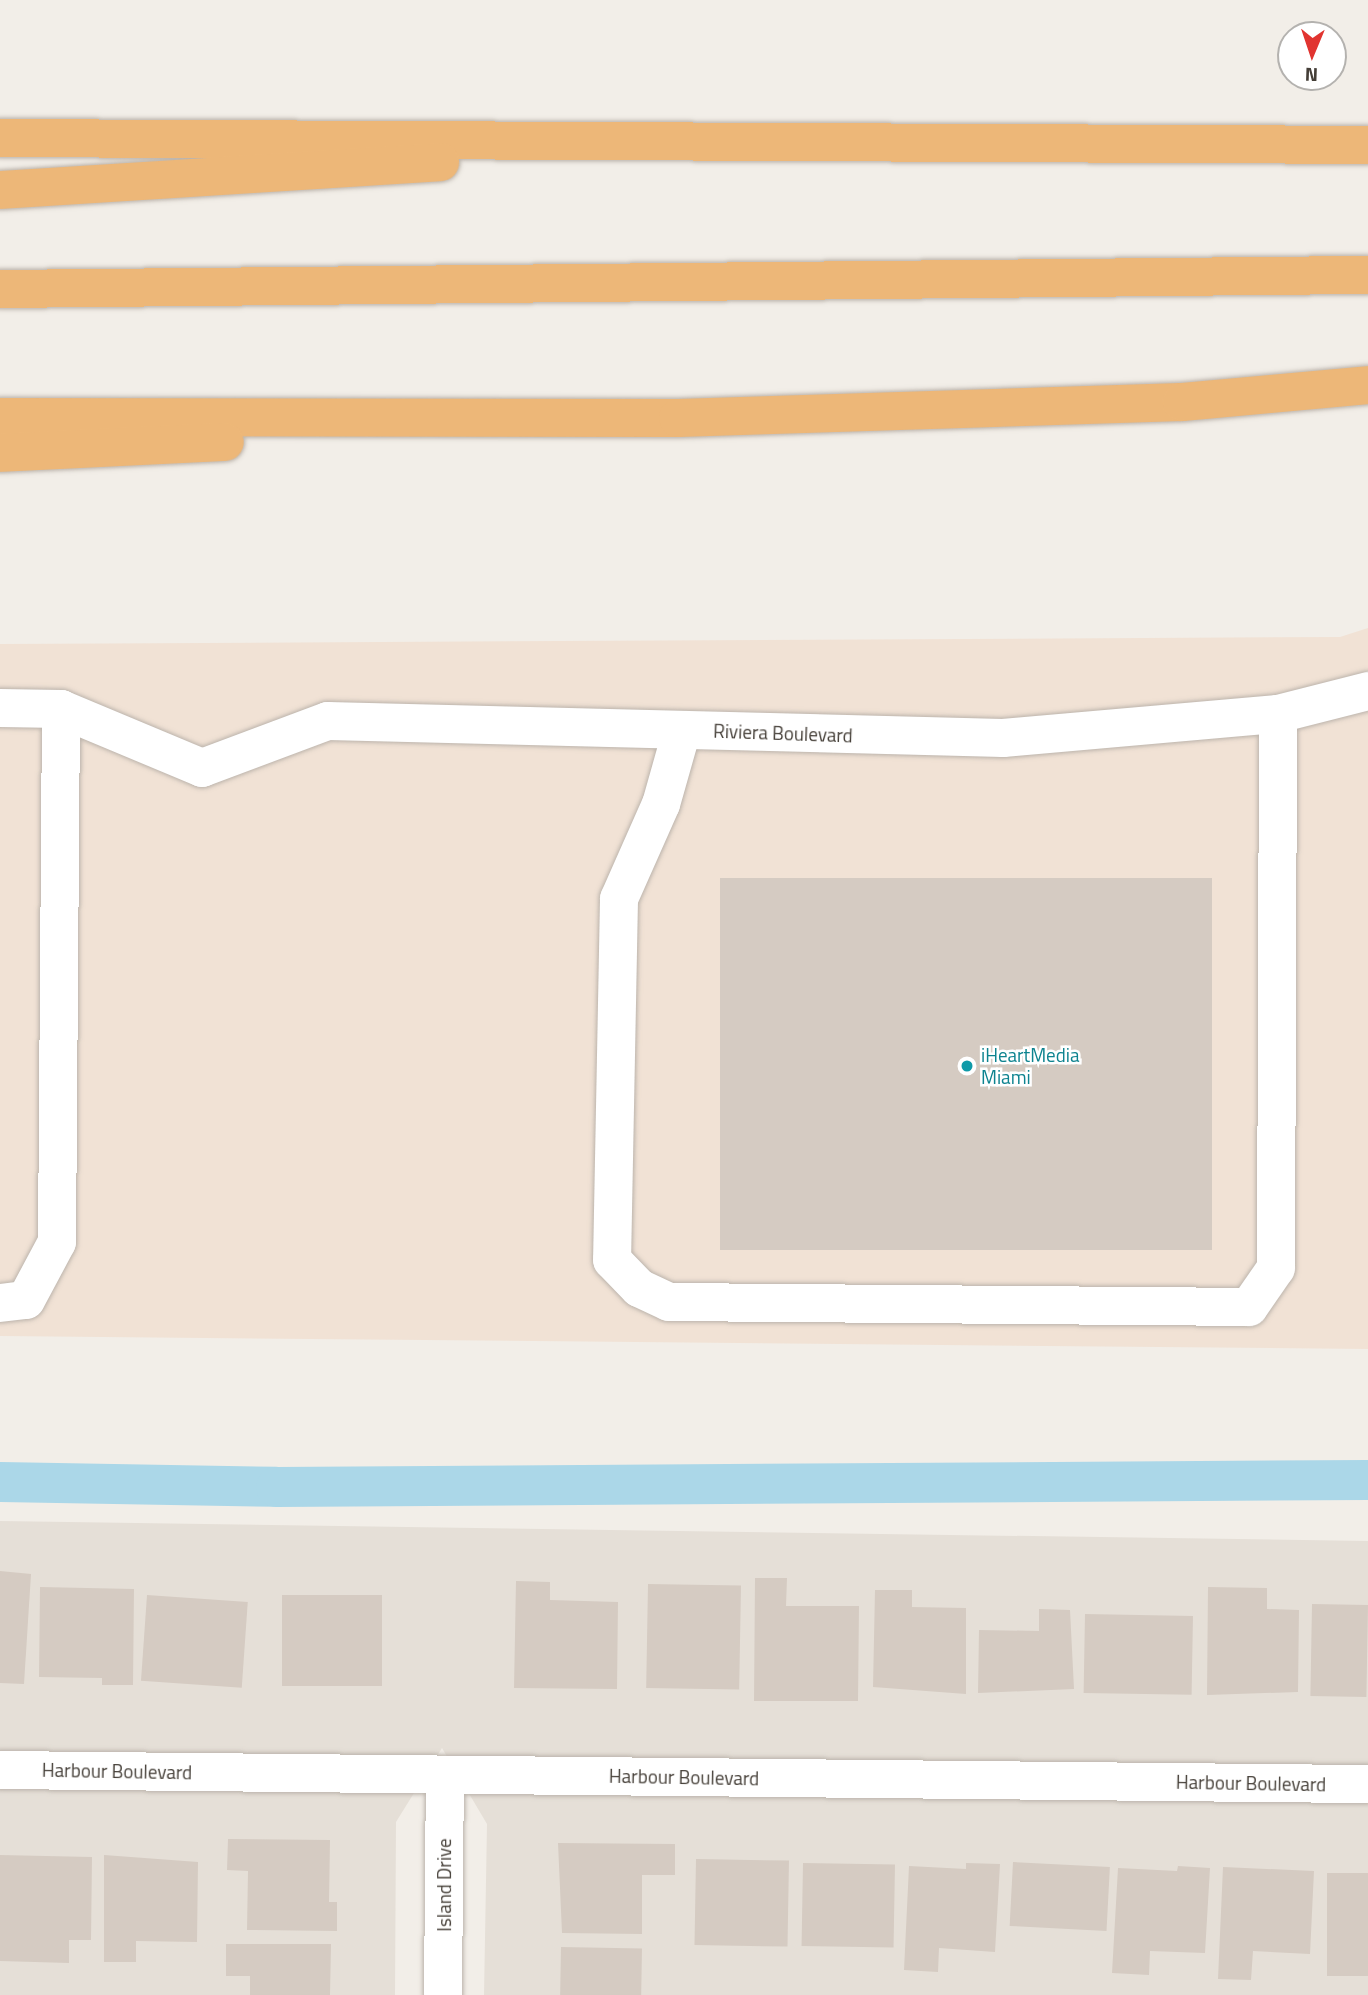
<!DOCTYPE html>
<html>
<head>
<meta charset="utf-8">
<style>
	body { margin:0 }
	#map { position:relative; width:1368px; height:1995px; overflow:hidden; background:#f2eee8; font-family:"Titillium Web",sans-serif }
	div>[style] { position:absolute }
	.residential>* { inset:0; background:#e5dfd7 }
	.commercial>* { inset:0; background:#f1e2d5 }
	.canal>* { height:40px; margin:-20px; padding:0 20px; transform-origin:20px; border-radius:20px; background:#abd7e8 }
	.building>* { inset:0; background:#d5cbc2; transform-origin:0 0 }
	.roads { filter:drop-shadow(0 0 2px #bcb4ac) drop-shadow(0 0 2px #bcb4ac) }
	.minor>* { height:38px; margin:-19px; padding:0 19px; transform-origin:19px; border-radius:19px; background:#fff }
	.highway>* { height:38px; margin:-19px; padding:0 19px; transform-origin:19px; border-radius:19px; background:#edb778 }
	.dots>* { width:19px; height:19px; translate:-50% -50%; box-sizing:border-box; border:4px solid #fff; border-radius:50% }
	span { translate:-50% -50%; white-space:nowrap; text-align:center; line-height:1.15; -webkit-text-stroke:5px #fff; paint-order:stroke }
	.street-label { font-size:19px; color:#443e37 }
	.culture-label { font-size:19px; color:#0d838f }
	.left { translate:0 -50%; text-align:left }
	.north { position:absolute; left:1277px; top:21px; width:70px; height:70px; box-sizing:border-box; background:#fff; border:2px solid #b4b2af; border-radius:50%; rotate:182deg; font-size:19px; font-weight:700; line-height:28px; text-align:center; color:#443e37 }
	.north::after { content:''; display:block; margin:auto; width:24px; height:32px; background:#e13430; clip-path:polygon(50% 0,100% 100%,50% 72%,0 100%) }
</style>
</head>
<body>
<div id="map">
	<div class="residential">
		<div style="clip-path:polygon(0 1521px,1368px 1541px,1368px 1995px,484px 1995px,487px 1824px,442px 1748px,396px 1822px,395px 1995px,0 1995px)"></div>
	</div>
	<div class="commercial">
		<div style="clip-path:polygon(1368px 628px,1368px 1349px,0 1336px,0 644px,1340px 637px)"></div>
	</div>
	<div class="canal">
		<div style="left:0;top:1482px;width:276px;rotate:1deg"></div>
		<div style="left:276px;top:1487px;width:1092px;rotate:-0.37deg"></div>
	</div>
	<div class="building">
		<div style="left:720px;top:878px;width:492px;height:372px"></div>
		<div style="clip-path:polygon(0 1571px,31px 1574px,24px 1684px,0 1683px)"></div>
		<div style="clip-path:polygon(755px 1578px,787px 1578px,786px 1606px,859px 1606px,858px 1701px,754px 1701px)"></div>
		<div style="clip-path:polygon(516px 1581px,550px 1582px,550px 1600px,618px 1602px,617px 1689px,514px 1688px)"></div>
		<div style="left:648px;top:1584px;width:93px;height:104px;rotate:1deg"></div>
		<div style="clip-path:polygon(40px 1587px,134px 1589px,133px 1685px,102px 1685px,102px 1678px,39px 1677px)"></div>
		<div style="clip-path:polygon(1208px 1587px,1267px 1588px,1267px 1609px,1299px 1610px,1298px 1692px,1207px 1695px)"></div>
		<div style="clip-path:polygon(875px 1590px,912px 1590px,912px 1607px,966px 1608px,966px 1694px,873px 1687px)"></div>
		<div style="left:147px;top:1595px;width:101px;height:86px;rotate:4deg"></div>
		<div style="left:282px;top:1595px;width:100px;height:91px"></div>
		<div style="left:1312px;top:1604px;width:56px;height:92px;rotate:1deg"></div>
		<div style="clip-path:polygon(1039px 1609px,1070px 1610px,1074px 1689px,978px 1693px,979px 1630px,1039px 1631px)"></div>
		<div style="left:1085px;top:1614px;width:108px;height:79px;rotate:1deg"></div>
		<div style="clip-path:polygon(228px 1839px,330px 1840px,329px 1902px,337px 1902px,337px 1931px,247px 1930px,248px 1871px,227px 1870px)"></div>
		<div style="clip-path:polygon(558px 1843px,675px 1844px,675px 1875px,642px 1875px,642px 1934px,562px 1933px)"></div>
		<div style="clip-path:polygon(0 1855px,92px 1857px,91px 1940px,69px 1940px,69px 1963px,0 1961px)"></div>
		<div style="clip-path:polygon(104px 1855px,198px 1862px,197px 1942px,136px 1941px,136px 1962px,104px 1962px)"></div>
		<div style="left:696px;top:1859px;width:93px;height:86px;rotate:1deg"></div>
		<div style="left:1013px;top:1862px;width:97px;height:64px;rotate:3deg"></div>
		<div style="left:803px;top:1863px;width:92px;height:83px;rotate:1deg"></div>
		<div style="clip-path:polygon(966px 1863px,1000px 1864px,995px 1952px,939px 1948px,938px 1972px,904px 1970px,909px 1866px,966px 1869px)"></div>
		<div style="clip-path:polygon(1178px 1866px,1210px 1868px,1205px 1953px,1150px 1951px,1149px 1975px,1112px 1973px,1118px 1868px,1177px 1871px)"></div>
		<div style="clip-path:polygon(1223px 1867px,1314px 1871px,1310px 1954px,1253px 1951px,1251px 1980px,1218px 1979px)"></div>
		<div style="left:1327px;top:1873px;width:41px;height:103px"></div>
		<div style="clip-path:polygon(226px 1944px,331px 1944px,330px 1995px,250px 1995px,250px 1976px,226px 1976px)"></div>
		<div style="left:561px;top:1947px;width:81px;height:48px;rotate:1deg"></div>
	</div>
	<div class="roads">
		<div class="minor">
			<div style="left:0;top:708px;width:61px;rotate:0.9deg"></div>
			<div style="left:61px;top:709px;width:153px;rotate:22.7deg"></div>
			<div style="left:202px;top:768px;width:134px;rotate:-20.5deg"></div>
			<div style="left:328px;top:721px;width:675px;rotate:1.44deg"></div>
			<div style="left:1003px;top:738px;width:276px;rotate:-5deg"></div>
			<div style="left:1278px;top:714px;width:93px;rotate:-14.3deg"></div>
			<div style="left:682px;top:730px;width:77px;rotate:105.8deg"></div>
			<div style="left:661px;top:804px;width:104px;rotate:113.9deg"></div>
			<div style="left:619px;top:899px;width:361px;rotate:91.1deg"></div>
			<div style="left:612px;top:1260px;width:39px;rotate:46deg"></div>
			<div style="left:639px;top:1288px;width:33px;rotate:25deg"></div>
			<div style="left:669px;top:1302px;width:580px;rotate:0.49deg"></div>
			<div style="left:1249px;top:1307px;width:47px;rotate:-55.3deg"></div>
			<div style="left:1276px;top:1268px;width:554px;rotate:-89.79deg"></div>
			<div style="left:0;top:1303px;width:26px;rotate:-7deg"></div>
			<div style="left:26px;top:1300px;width:66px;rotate:-61.9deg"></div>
			<div style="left:57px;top:1242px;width:533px;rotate:-89.57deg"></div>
			<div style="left:0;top:1770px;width:1368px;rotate:0.59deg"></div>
			<div style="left:443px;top:1995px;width:220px;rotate:-89.5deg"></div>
		</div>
		<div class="highway">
			<div style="left:0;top:138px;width:1368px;rotate:0.29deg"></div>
			<div style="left:0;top:190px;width:441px;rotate:-3.6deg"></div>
			<div style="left:0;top:289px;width:1368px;rotate:-0.59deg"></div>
			<div style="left:0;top:417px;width:678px;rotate:0.08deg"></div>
			<div style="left:678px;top:418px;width:504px;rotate:-1.82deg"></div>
			<div style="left:1182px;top:402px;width:187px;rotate:-5.2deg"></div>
			<div style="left:0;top:453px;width:225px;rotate:-2.8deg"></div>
		</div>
	</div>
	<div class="dots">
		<div style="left:967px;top:1066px;background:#0f9aa8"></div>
	</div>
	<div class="street-label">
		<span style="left:783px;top:733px;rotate:2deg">Riviera Boulevard</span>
		<span style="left:117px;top:1771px;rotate:1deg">Harbour Boulevard</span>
		<span style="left:684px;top:1777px;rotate:1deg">Harbour Boulevard</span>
		<span style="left:1251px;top:1783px;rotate:1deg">Harbour Boulevard</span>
		<span style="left:444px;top:1885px;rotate:-90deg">Island Drive</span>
	</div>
	<div class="culture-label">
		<span class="left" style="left:981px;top:1066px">iHeartMedia<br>Miami</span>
	</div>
	<div class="north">N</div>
</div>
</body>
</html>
